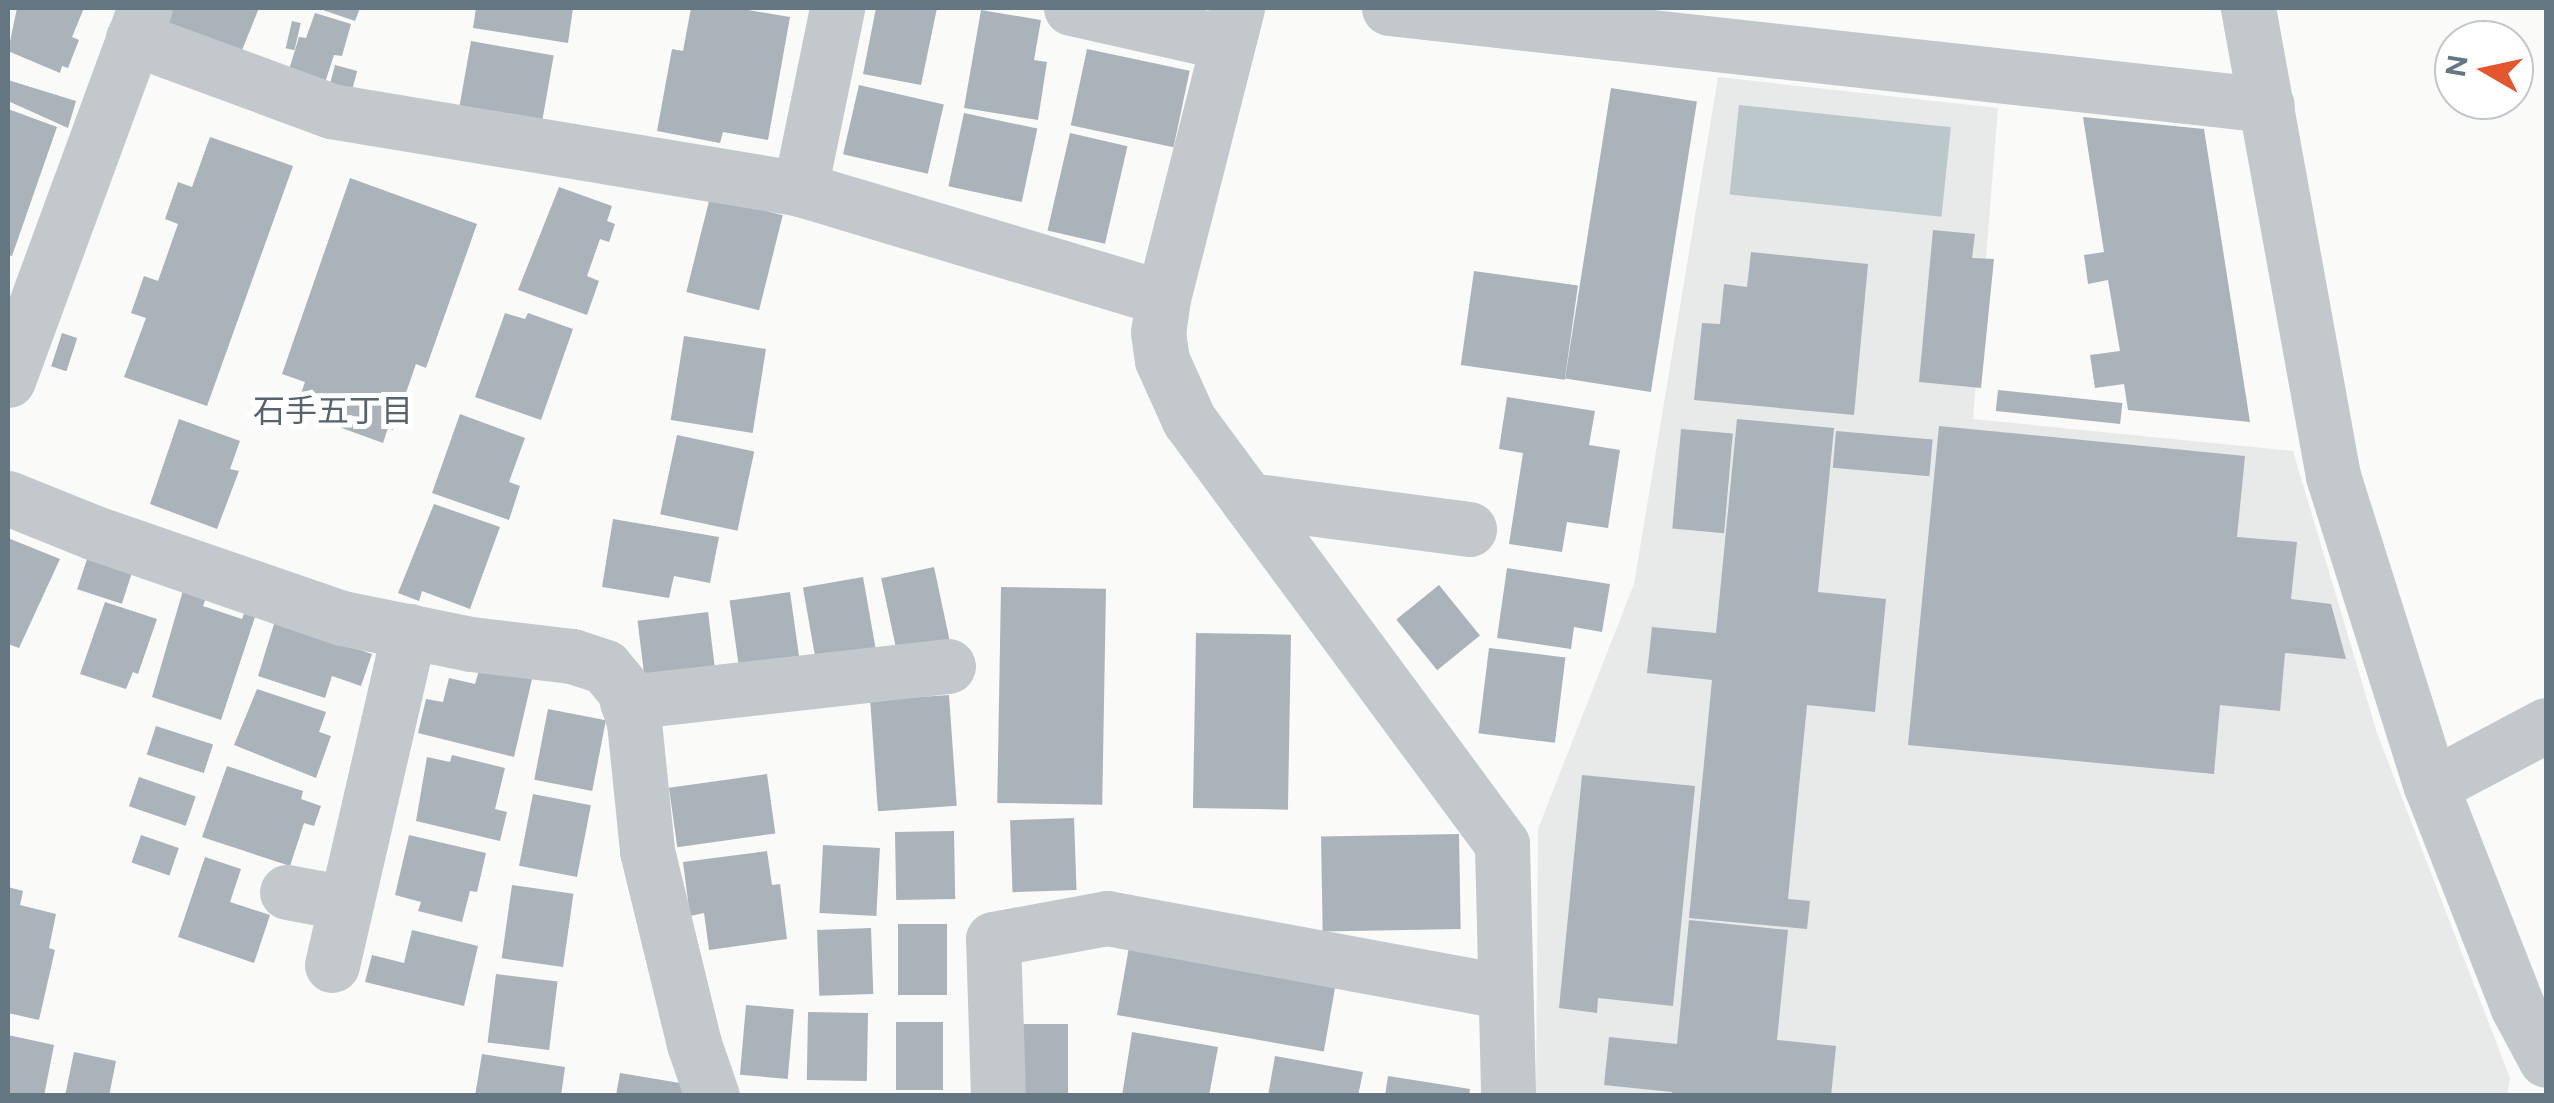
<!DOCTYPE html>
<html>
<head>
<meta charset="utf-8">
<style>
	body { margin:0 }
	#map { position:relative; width:2554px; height:1103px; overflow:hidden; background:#fafaf8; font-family:Figtree,"Noto Sans JP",sans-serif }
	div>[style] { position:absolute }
	.built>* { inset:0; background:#e8e9e9 }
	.water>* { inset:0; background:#bbc7cb; transform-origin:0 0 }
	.building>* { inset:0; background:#aab3b9; transform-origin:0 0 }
	.minor>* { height:55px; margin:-27.5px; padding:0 27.5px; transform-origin:27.5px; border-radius:27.5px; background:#c3c8cc }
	span { translate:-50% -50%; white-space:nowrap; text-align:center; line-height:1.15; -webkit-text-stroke:10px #fff; paint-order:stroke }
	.neighbourhood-label { font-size:32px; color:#57646e }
	.frame { position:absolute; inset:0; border:10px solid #657683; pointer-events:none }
	.north { position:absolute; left:2434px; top:20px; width:100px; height:100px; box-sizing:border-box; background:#fff; border:2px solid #c1c8cd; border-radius:50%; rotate:279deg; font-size:28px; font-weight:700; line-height:40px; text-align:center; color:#657683 }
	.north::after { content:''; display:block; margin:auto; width:35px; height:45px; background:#e4572e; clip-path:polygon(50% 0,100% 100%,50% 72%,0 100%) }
</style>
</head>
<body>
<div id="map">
	<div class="built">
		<div style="clip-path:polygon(1718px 77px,1998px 108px,1973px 419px,2293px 451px,2377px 733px,2510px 1078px,2507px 1095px,1536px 1096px,1538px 829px,1634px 584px)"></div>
	</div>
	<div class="water">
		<div style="left:1739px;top:105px;width:213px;height:90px;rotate:6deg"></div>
	</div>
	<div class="building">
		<div style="clip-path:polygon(17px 8px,84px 8px,72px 37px,79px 40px,68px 68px,62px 66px,60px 73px,8px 51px)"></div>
		<div style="clip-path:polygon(168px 8px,259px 8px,238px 60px,160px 29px)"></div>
		<div style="clip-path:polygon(317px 8px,360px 8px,355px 21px)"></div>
		<div style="clip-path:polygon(476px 8px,573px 8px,568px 43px,473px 28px)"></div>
		<div style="clip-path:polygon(691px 8px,736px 8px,790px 17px,768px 140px,723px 132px,720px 143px,657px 131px,672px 49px,683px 51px)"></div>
		<div style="clip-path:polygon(876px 8px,937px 8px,921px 85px,863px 74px)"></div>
		<div style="clip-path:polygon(981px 10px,1041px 20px,1034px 60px,1047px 62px,1038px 120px,964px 108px)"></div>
		<div style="clip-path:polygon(315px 13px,351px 24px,342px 56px,334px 55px,320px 98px,284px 86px,299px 37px,306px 38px)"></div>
		<div style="left:292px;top:21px;width:9px;height:28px;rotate:13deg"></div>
		<div style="left:471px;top:41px;width:84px;height:75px;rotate:10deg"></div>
		<div style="left:1087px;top:49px;width:105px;height:78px;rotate:12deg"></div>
		<div style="left:335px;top:65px;width:23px;height:30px;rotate:15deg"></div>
		<div style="clip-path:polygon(8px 80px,76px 101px,68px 128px,8px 101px)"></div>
		<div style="left:859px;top:85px;width:87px;height:71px;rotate:13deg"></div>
		<div style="left:1611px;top:88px;width:87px;height:294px;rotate:9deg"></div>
		<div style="clip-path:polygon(8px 109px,57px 127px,12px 256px,8px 255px)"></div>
		<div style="left:964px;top:113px;width:75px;height:75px;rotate:12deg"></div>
		<div style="clip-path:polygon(2083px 117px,2204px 129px,2250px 422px,2128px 410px,2124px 384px,2095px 388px,2090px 355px,2120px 351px,2108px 280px,2088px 284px,2084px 255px,2104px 252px)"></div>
		<div style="left:1070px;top:133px;width:59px;height:100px;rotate:13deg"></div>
		<div style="clip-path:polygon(210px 137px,293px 166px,207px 406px,124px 377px,146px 318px,131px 313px,144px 276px,158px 281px,178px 224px,165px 219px,178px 182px,192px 187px)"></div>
		<div style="clip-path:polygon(350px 178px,477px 224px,426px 368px,416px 364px,393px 430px,388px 428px,383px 443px,295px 411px,305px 382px,282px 374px)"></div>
		<div style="clip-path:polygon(559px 187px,612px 206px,607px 221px,615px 224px,609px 242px,600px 239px,587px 276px,599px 281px,587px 315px,518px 290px)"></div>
		<div style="left:710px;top:197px;width:75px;height:98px;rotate:14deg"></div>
		<div style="clip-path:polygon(1933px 230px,1975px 234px,1972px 258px,1994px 259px,1981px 388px,1919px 382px)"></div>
		<div style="clip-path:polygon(1751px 252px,1868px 264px,1854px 415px,1694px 400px,1702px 323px,1720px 324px,1724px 284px,1747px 287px)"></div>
		<div style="left:1474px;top:271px;width:105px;height:95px;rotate:8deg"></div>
		<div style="clip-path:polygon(505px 313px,525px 319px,528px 313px,573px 329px,541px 420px,475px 397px)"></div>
		<div style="left:62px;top:333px;width:16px;height:35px;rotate:18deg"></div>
		<div style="left:684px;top:336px;width:83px;height:85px;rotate:9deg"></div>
		<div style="left:1998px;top:390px;width:125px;height:21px;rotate:6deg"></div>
		<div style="clip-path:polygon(1507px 397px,1595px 411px,1589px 445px,1620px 450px,1608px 528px,1567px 522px,1562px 552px,1509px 544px,1523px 453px,1499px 449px)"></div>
		<div style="clip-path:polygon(460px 414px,525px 438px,509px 482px,520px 486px,509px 520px,432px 493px)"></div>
		<div style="clip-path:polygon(179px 419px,240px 441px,230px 469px,239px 471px,217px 529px,150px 504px)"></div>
		<div style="clip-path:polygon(1737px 419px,1834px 428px,1818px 592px,1886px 599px,1875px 712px,1807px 705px,1788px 899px,1810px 901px,1807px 929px,1689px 918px,1712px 680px,1647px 673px,1652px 627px,1716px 633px)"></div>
		<div style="clip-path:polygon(1939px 426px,2245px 456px,2237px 537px,2297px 542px,2291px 599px,2331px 604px,2346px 659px,2285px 653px,2280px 711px,2220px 705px,2214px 774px,1908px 745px)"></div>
		<div style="left:1681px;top:429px;width:52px;height:100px;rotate:5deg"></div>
		<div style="left:1836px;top:431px;width:97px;height:37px;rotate:5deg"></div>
		<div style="left:677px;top:435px;width:79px;height:81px;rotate:12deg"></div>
		<div style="clip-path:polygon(434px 504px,500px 527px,470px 609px,422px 591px,419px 601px,398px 593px)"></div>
		<div style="clip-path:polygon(613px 519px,719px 537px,710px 583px,674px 576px,669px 598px,602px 587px)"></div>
		<div style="clip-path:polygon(8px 538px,60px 559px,19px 648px,8px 644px)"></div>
		<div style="left:88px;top:556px;width:47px;height:35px;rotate:18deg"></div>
		<div style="left:934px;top:567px;width:78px;height:54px;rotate:78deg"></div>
		<div style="clip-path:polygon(1507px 568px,1610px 584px,1602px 632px,1574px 627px,1571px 649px,1497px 638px)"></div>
		<div style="left:863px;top:577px;width:78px;height:61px;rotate:80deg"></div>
		<div style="left:1439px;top:585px;width:65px;height:55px;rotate:51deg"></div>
		<div style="clip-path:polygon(184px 587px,207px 595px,203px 606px,242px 619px,247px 607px,257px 611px,221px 720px,152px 697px)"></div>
		<div style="left:1001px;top:587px;width:105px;height:216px;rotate:1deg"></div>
		<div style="left:790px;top:592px;width:69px;height:61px;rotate:82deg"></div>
		<div style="clip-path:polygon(105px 602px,157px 619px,138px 674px,133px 672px,126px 689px,80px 674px)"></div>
		<div style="left:708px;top:612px;width:63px;height:71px;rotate:83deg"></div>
		<div style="clip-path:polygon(275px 621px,372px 654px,361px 686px,332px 676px,325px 698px,258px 676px)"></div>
		<div style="left:1196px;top:633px;width:95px;height:175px;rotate:1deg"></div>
		<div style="left:1489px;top:648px;width:77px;height:86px;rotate:7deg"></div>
		<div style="clip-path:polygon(480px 667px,532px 679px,514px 757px,418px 733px,426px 699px,443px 702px,449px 678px,475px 684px)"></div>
		<div style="clip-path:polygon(257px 689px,326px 712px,319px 732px,331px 736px,316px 778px,234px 745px)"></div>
		<div style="left:949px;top:695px;width:111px;height:79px;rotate:86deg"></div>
		<div style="left:548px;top:709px;width:59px;height:72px;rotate:11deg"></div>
		<div style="left:156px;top:726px;width:60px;height:30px;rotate:18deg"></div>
		<div style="clip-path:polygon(452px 755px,505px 768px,495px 809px,507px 812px,500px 841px,416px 821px,427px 757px,450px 762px)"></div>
		<div style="clip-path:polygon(227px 766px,303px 791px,301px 799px,321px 806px,314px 826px,304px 823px,290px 866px,202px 837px)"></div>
		<div style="left:767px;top:774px;width:60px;height:99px;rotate:82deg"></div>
		<div style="clip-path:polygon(1582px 775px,1695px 786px,1673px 1006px,1598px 998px,1597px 1013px,1559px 1008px)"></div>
		<div style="left:139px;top:777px;width:60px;height:31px;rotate:19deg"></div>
		<div style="left:533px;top:794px;width:59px;height:73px;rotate:11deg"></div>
		<div style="left:1074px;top:818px;width:72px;height:64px;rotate:88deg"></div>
		<div style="left:954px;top:831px;width:68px;height:59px;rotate:89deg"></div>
		<div style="left:1459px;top:834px;width:95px;height:138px;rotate:89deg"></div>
		<div style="left:141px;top:835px;width:40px;height:29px;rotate:19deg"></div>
		<div style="clip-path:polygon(409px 835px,486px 853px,477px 892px,470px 891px,462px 922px,418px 911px,421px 902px,395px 895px)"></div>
		<div style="left:823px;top:845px;width:57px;height:68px;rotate:3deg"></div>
		<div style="clip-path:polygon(767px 851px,772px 885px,780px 884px,787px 939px,709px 950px,704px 913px,690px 916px,683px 862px)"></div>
		<div style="clip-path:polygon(205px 857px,241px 869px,230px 902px,270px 915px,254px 963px,178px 937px)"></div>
		<div style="left:512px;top:885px;width:62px;height:74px;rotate:8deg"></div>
		<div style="clip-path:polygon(8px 887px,23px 891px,20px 905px,56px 914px,49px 948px,55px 950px,39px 1020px,8px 1013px)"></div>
		<div style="clip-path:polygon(1689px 920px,1788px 930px,1777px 1040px,1836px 1046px,1831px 1096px,1672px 1096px,1672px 1092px,1604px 1085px,1609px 1037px,1677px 1044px)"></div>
		<div style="left:898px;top:924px;width:49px;height:71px"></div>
		<div style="left:871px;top:928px;width:66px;height:54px;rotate:88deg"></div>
		<div style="clip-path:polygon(412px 930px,478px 946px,464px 1006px,365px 982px,372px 955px,404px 963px)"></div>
		<div style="left:1129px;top:947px;width:210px;height:69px;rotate:10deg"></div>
		<div style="left:496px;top:974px;width:62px;height:69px;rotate:7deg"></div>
		<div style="left:746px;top:1005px;width:48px;height:70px;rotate:5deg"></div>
		<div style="left:808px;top:1012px;width:60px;height:68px;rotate:1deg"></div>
		<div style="left:943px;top:1022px;width:68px;height:47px;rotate:90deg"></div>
		<div style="left:1016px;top:1024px;width:52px;height:72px"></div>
		<div style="clip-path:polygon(1132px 1032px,1218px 1047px,1209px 1096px,1122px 1096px)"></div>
		<div style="clip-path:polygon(8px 1035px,54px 1045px,44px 1096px,8px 1096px)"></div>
		<div style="clip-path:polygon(74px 1052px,116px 1061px,109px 1096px,65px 1096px)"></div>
		<div style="clip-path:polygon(482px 1054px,565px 1067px,561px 1096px,475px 1096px)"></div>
		<div style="clip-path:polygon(1275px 1056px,1363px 1072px,1358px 1096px,1268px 1096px)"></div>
		<div style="clip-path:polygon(620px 1073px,686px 1084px,684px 1096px,616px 1096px)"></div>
		<div style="clip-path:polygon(1388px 1076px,1470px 1089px,1469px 1096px,1385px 1096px)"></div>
	</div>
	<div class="minor">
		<div style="left:1071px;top:8px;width:160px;rotate:12.6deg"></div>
		<div style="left:1237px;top:8px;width:299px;rotate:104.3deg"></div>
		<div style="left:1163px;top:298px;width:34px;rotate:98deg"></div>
		<div style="left:1158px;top:332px;width:28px;rotate:82deg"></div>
		<div style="left:1162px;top:360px;width:66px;rotate:65.8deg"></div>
		<div style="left:1189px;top:420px;width:527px;rotate:53.56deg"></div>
		<div style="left:1502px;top:844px;width:252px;rotate:88.6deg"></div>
		<div style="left:1389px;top:8px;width:883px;rotate:6.3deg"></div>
		<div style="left:2248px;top:8px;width:476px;rotate:79.7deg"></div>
		<div style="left:2333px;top:476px;width:325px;rotate:72.5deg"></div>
		<div style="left:2431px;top:786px;width:236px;rotate:68.6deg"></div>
		<div style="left:2517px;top:1006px;width:61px;rotate:61.8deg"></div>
		<div style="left:133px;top:38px;width:211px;rotate:20.2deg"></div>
		<div style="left:331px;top:111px;width:475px;rotate:9.4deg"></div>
		<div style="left:800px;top:189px;width:379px;rotate:16.7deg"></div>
		<div style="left:800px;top:189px;width:185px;rotate:-78.4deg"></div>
		<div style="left:8px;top:380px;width:396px;rotate:-69.8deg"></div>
		<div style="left:8px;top:498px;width:91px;rotate:22deg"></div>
		<div style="left:92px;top:532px;width:264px;rotate:19deg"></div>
		<div style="left:342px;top:618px;width:132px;rotate:11.4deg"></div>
		<div style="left:471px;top:644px;width:102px;rotate:6.8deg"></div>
		<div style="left:572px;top:656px;width:35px;rotate:18deg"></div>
		<div style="left:605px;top:667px;width:30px;rotate:50deg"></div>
		<div style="left:624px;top:690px;width:34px;rotate:73deg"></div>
		<div style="left:634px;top:722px;width:130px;rotate:84.2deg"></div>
		<div style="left:647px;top:851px;width:199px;rotate:76.3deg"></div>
		<div style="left:694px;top:1044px;width:55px;rotate:70.9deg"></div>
		<div style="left:1248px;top:500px;width:223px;rotate:7.5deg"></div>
		<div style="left:627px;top:702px;width:323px;rotate:-6.4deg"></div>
		<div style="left:2431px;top:786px;width:130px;rotate:-27.9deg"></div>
		<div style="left:287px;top:892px;width:60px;rotate:10.6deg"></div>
		<div style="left:332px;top:965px;width:343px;rotate:-77deg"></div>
		<div style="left:998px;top:1096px;width:157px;rotate:-91.8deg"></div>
		<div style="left:993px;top:939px;width:116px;rotate:-10.4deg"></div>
		<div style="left:1107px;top:918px;width:405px;rotate:10.5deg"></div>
	</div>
	<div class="neighbourhood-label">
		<span style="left:333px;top:411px">石手五丁目</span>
	</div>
	<div class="frame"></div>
	<div class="north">N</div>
</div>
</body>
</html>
